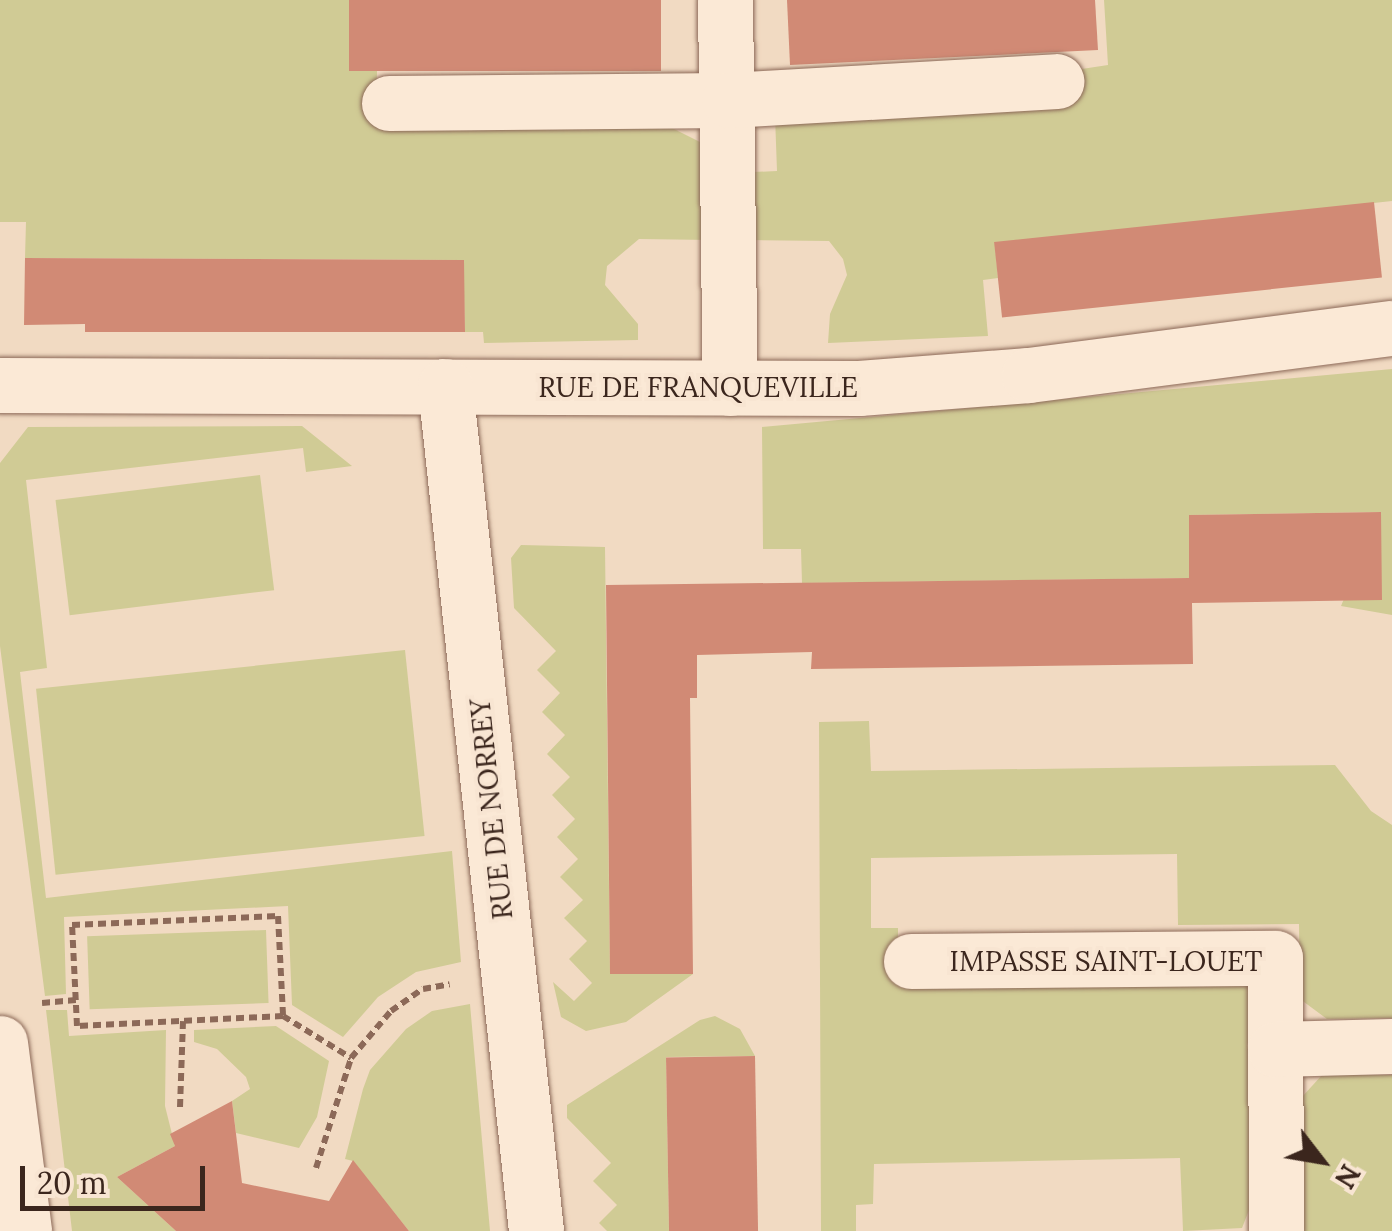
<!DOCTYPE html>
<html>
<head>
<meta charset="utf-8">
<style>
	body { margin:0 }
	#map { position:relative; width:1392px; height:1231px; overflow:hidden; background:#f1dac2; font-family:Lora,serif }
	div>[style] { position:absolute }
	.green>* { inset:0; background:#d0cb95; transform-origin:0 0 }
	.building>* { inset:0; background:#d18a75; transform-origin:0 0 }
	.path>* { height:6px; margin-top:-3px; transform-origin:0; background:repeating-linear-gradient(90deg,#8c6958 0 8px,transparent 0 13px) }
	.roads { filter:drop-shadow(0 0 2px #8c6958) drop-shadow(0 0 2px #8c6958) }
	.minor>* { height:55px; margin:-27.5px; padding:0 27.5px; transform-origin:27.5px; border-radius:27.5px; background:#fbe9d6 }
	span { translate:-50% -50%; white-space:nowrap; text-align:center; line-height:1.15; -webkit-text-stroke:8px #f8e5d2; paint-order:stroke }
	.street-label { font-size:28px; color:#3b261d }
	.north { position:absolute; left:1272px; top:1111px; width:100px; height:100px; -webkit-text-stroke:8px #f8e5d2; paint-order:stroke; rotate:121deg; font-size:28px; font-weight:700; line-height:40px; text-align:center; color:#3b261d }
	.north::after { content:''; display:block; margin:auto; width:35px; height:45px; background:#3b261d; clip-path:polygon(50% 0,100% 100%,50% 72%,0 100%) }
	.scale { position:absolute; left:20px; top:1166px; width:185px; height:45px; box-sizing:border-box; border:5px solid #3b261d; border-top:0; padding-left:12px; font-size:30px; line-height:35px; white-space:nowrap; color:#3b261d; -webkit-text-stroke:8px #f8e5d2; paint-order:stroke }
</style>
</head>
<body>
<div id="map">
	<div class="green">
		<div style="clip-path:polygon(0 0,349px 0,349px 71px,377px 71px,376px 121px,668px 126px,702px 143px,711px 240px,639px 239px,607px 266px,605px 285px,638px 324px,638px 340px,484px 343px,483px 332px,465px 332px,463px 260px,25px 258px,26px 222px,0 222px)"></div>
		<div style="clip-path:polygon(1104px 0,1392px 0,1392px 201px,995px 244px,998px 278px,983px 280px,988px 336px,828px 343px,830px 314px,847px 275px,843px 259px,829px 241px,752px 240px,753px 172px,777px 171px,775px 116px,1108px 65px)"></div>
		<div style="clip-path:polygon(1392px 369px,1392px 615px,1341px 606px,1380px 512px,1189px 515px,1189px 578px,802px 583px,801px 549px,763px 549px,762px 427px)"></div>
		<div style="clip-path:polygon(302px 426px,352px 466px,306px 472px,303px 448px,26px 480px,47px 668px,20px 672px,46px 898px,452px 851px,461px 962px,416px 972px,378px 997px,343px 1037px,292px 1005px,288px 906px,64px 917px,66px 994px,45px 996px,0 646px,0 463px,28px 427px)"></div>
		<div style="left:260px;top:475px;width:116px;height:206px;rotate:83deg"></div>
		<div style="clip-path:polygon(521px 545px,605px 547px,610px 973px,693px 974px,626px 1022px,586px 1031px,561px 1017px,553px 982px,574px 1001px,592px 983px,569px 959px,587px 941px,564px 918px,583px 900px,560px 877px,578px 859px,557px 837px,575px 819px,552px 795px,570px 777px,547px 754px,565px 735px,542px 712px,560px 693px,537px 670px,556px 651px,514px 608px,511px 558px)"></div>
		<div style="left:405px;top:650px;width:187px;height:371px;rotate:84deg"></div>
		<div style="clip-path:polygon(869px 721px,871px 771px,1335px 765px,1371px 811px,1392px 825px,1392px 1018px,1327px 1019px,1300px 999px,1299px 924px,1178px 925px,1177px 854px,871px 858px,871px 928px,898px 928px,898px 981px,1250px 979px,1251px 1205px,1242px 1228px,1183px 1231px,1180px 1158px,874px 1164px,873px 1204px,856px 1205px,856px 1231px,821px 1231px,819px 722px)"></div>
		<div style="left:266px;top:930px;width:73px;height:179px;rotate:88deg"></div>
		<div style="clip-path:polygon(470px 1004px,490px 1231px,409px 1231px,353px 1161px,345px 1159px,363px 1089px,370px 1070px,406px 1029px,432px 1011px)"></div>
		<div style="clip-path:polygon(46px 1010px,67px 1010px,69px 1036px,166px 1030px,165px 1106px,175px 1146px,117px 1177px,176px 1231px,72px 1231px)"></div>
		<div style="clip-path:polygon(715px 1016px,740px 1029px,755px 1056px,666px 1057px,669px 1231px,607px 1231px,599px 1223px,617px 1205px,593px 1181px,611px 1163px,567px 1118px,567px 1105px,700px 1020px)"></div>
		<div style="clip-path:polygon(276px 1026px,329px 1061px,317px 1117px,299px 1148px,236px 1133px,232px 1101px,250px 1089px,246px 1077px,217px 1049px,194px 1042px,194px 1030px)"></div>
		<div style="clip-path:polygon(1322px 1075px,1392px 1075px,1392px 1231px,1302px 1231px,1302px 1097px)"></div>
	</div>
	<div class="building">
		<div style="left:349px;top:0;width:312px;height:71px"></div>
		<div style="clip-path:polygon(787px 0,1095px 0,1098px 50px,790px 65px)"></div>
		<div style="left:1374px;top:202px;width:76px;height:382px;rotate:84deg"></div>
		<div style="clip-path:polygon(25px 258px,464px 260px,465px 332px,85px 332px,85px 324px,24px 325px)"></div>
		<div style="clip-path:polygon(1381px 512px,1382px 600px,1192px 603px,1193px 664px,811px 669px,812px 652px,697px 655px,697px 698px,690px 698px,693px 974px,610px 974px,606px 585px,1189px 578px,1189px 515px)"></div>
		<div style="left:755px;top:1056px;width:175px;height:89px;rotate:89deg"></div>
		<div style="clip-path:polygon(232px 1101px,242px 1183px,329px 1201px,353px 1160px,409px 1231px,176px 1231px,117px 1177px,175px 1146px,170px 1134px)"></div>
	</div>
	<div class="path">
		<div style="left:278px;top:916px;width:100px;rotate:87.1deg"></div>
		<div style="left:283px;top:1016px;width:206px;rotate:177.2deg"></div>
		<div style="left:77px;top:1026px;width:101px;rotate:-92.8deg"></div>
		<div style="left:72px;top:925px;width:206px;rotate:-2.5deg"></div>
		<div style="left:42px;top:1003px;width:34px;rotate:-5deg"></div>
		<div style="left:283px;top:1016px;width:80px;rotate:31.7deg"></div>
		<div style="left:180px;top:1107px;width:86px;rotate:-88deg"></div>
		<div style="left:316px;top:1168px;width:115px;rotate:-72.3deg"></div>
		<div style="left:351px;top:1058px;width:62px;rotate:-49.6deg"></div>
		<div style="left:391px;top:1011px;width:39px;rotate:-35deg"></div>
		<div style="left:423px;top:989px;width:27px;rotate:-10deg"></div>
	</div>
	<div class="roads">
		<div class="minor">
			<div style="left:725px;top:0;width:388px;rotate:89.3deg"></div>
			<div style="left:389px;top:103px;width:340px;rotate:-0.5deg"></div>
			<div style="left:729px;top:100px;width:328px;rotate:-3.3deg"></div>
			<div style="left:0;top:385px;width:859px;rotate:0.2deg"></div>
			<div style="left:859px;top:388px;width:170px;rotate:-4.4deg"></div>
			<div style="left:1029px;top:375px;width:366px;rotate:-7.4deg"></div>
			<div style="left:445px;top:386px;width:850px;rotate:83.85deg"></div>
			<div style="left:911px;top:961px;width:364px;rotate:-0.5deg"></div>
			<div style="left:1275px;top:958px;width:273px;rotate:89.8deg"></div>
			<div style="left:0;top:1043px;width:190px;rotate:82.7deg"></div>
			<div style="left:1275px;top:1049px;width:117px;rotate:-1.5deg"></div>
		</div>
	</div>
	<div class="street-label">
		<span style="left:698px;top:387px">RUE DE FRANQUEVILLE</span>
		<span style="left:491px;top:809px;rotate:-96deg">RUE DE NORREY</span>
		<span style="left:1106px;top:961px">IMPASSE SAINT-LOUET</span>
	</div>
	<div class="north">N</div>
	<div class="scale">20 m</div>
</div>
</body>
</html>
